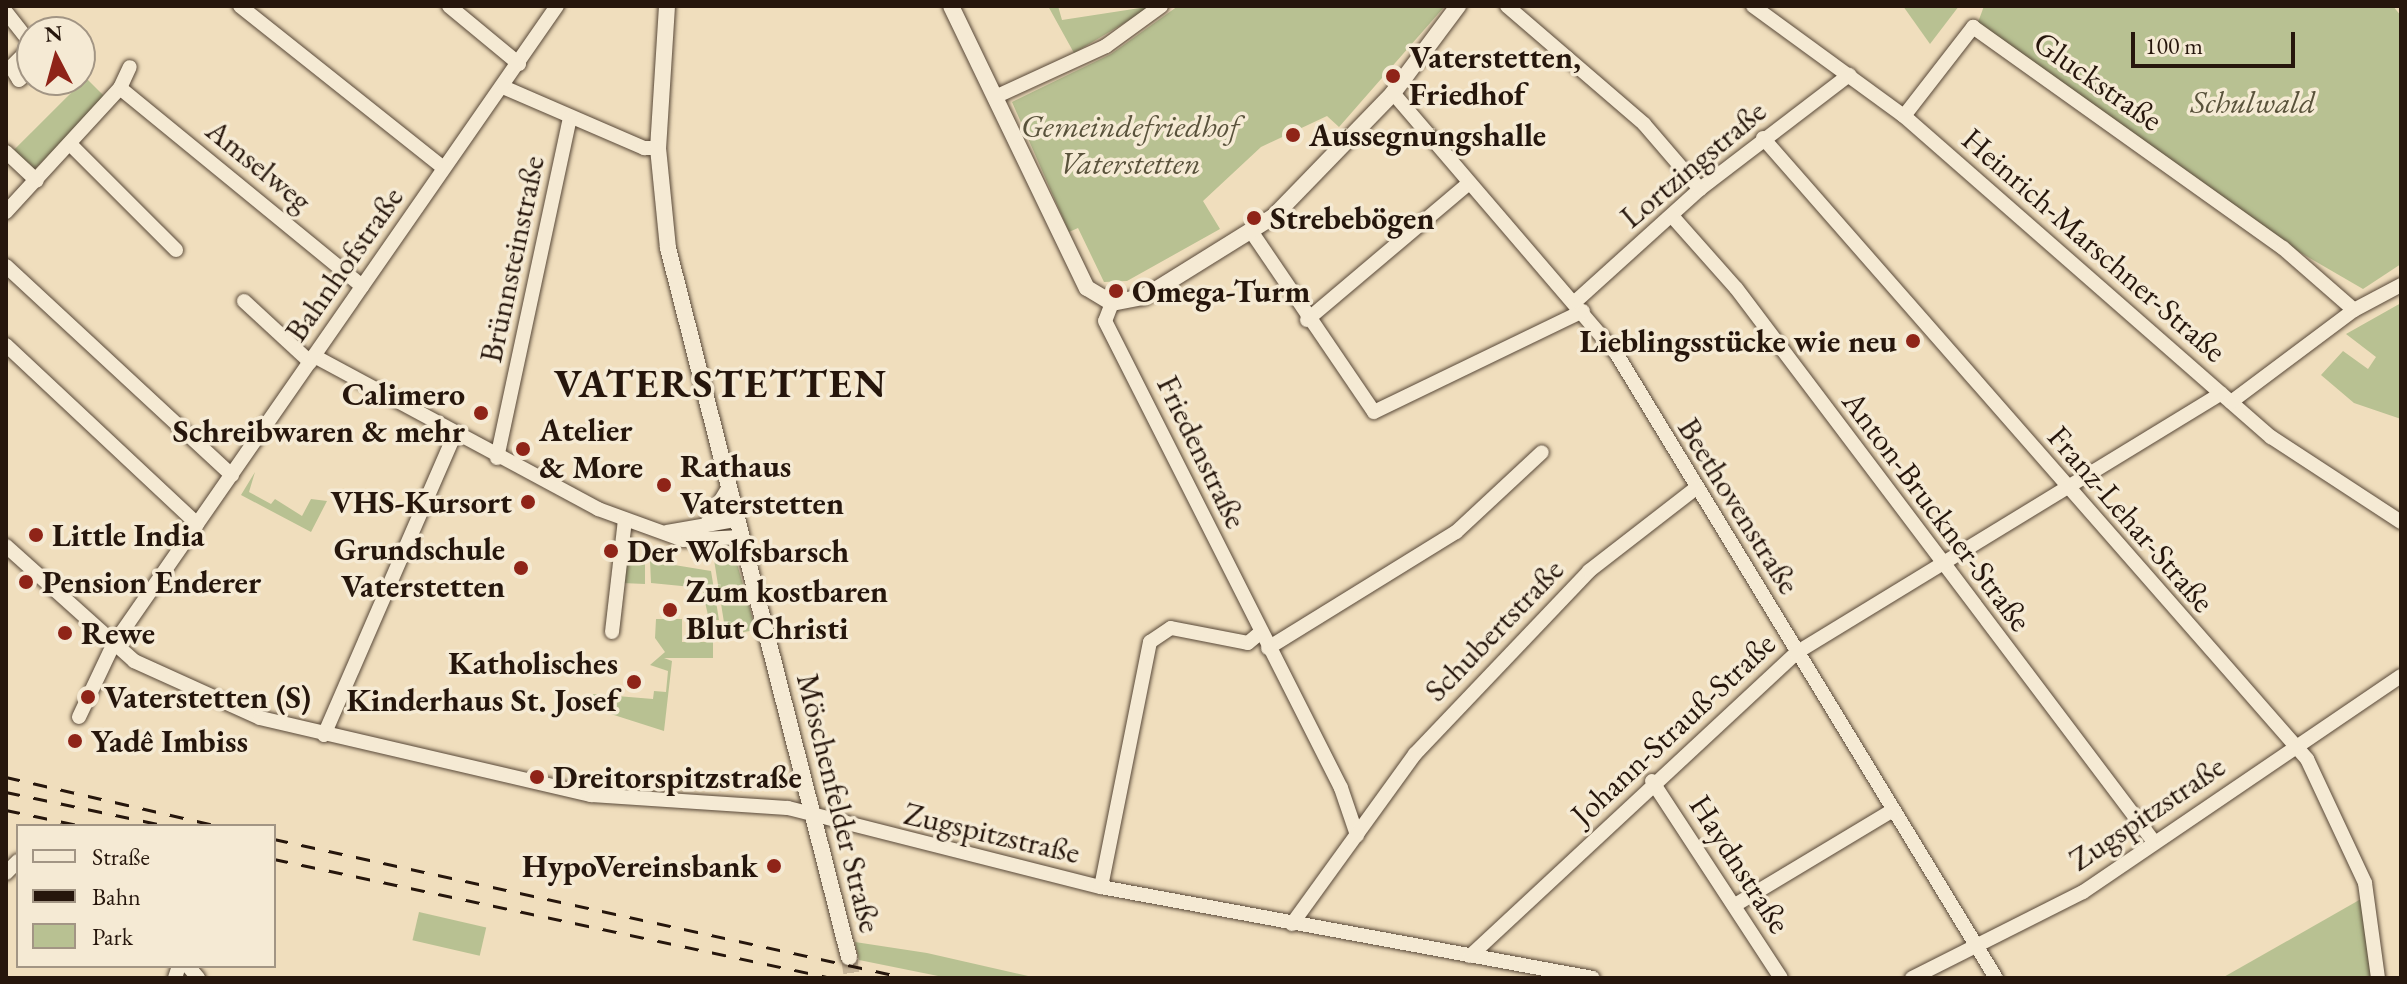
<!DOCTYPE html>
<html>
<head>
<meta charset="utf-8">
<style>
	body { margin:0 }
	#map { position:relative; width:2407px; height:984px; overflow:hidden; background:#f0debd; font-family:"EB Garamond",serif }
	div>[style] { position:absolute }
	.green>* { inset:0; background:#b8c192; transform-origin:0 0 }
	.tertiary-tunnel>* { height:16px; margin-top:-8px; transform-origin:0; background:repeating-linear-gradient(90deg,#c8b69a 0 16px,transparent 0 24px) }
	.roads { filter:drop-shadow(0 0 2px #584838) drop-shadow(0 0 2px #584838) }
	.minor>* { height:14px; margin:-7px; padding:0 7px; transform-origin:7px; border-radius:7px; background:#f5ead4 }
	.tertiary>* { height:16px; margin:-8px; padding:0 8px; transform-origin:8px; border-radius:8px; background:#f5ead4 }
	.rail>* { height:3px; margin-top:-1.5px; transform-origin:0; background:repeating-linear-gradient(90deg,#26160c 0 14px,transparent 0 28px) }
	.dots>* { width:22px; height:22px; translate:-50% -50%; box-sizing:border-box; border:4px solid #f5ead4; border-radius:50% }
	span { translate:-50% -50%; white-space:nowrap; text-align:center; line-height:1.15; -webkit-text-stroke:7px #f5ead4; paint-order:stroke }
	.poi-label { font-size:32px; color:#26160c; font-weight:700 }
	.left { translate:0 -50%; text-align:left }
	.right { translate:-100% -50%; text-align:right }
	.street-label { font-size:32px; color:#26160c }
	.park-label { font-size:32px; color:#59523b; font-style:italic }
	.district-label { font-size:40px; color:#26160c; font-weight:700; letter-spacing:2px }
	.frame { position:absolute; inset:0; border:8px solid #26160c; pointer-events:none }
	.legend { position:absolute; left:16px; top:824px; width:260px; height:144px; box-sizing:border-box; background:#f5ead4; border:2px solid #a29584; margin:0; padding:10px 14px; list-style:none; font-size:24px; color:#26160c }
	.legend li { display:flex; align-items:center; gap:16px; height:40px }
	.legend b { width:40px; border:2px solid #a29584 }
	.north { position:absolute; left:16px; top:16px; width:80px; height:80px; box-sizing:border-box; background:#f5ead4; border:2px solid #a29584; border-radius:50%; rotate:354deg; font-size:22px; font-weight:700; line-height:32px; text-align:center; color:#26160c }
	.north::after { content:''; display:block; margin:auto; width:28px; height:36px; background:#8f2418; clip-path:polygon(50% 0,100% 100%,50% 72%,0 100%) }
	.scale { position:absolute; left:2131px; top:32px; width:164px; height:36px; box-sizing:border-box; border:4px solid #26160c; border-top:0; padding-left:10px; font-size:24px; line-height:28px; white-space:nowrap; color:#26160c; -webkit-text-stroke:6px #f5ead4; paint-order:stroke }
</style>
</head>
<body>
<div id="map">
	<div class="green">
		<div style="clip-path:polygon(1048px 6px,1058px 6px,1062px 20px,1153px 6px,1074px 53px)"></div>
		<div style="clip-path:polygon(1178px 6px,1445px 6px,1339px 127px,1327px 116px,1261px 147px,1203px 201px,1220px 229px,1127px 281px,1104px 282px,1078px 228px,1069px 232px,1012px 102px,1111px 54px)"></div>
		<div style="clip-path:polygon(1903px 6px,1959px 6px,1930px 44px)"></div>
		<div style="clip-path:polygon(1984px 6px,2393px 6px,2401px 16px,2401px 264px,2363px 289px,2282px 242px,1977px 25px)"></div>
		<div style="left:86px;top:78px;width:28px;height:102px;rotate:45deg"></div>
		<div style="clip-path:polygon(2401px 303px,2401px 419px,2354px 403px,2321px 375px,2343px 351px,2368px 369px,2376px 357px,2346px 334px)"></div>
		<div style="clip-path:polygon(255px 472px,249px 492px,271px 504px,275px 499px,302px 516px,311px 499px,327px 501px,311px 532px,241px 495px)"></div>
		<div style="clip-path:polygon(712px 547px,734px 553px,756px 630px,726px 635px)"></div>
		<div style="clip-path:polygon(625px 556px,645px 560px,645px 584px,622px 583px)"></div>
		<div style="clip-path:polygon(650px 561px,711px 571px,719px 620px,709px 620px,702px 588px,651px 583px)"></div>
		<div style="clip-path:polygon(656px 619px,682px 619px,682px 642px,713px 642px,713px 658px,664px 658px,672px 661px,664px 731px,592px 708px,593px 694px,653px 699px,654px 691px,666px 692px,668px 671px,650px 665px,665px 652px,655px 638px)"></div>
		<div style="clip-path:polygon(2361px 899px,2371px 978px,2222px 978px)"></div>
		<div style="left:419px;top:912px;width:69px;height:29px;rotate:13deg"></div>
		<div style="clip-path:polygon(855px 942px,927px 953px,1037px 978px,948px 978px,859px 960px)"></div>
	</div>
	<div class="tertiary-tunnel">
		<div style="left:849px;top:957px;width:21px;rotate:82deg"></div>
	</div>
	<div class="roads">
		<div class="minor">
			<div style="left:240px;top:6px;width:260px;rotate:38.5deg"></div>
			<div style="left:449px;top:6px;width:91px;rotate:39.6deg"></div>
			<div style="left:1507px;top:6px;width:181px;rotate:40.7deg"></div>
			<div style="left:1644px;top:124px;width:86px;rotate:49.3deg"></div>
			<div style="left:1753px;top:6px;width:187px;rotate:36.1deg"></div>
			<div style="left:1904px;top:116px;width:488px;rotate:41.2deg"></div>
			<div style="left:2271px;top:437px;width:155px;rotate:33.2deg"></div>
			<div style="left:6px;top:12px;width:42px;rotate:51.8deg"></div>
			<div style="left:32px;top:46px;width:30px;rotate:135deg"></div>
			<div style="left:11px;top:67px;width:15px;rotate:58deg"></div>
			<div style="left:19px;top:80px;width:17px;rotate:-40deg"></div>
			<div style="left:503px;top:87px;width:154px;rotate:23.4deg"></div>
			<div style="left:644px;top:148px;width:14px"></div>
			<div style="left:120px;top:88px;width:313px;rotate:39.3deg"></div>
			<div style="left:1393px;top:93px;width:343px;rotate:49.4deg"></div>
			<div style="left:1616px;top:353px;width:731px;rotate:58.7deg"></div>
			<div style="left:995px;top:97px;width:122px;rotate:-24.7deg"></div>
			<div style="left:1106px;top:46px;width:68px;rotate:-36deg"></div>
			<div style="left:1904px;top:116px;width:113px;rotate:-52.2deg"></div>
			<div style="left:1973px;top:27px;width:381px;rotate:35.5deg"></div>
			<div style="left:2283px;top:248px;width:94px;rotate:41.1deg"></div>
			<div style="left:1763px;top:138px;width:826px;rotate:48.78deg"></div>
			<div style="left:2307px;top:759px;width:137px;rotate:64.9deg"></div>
			<div style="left:2365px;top:883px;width:96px;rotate:82.2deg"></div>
			<div style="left:70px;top:144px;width:150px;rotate:45deg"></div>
			<div style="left:6px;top:152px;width:42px;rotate:43.1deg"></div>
			<div style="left:6px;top:212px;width:168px;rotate:-47.4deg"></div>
			<div style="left:120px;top:88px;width:23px;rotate:-65deg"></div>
			<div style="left:1672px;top:216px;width:96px;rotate:48.4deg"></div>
			<div style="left:1736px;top:288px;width:694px;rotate:52.96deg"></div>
			<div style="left:1253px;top:234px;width:215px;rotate:55.8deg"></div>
			<div style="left:1374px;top:412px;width:232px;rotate:-25.8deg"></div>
			<div style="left:6px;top:266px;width:308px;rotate:42.8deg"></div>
			<div style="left:244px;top:301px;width:90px;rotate:42.7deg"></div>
			<div style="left:1576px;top:301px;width:167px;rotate:-42.1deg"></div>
			<div style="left:1700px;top:189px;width:188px;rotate:-37.4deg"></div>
			<div style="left:1112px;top:303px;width:19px;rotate:111deg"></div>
			<div style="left:1105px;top:321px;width:523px;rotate:63.19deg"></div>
			<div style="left:1341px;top:788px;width:50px;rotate:71.2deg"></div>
			<div style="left:1307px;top:320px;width:212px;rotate:-40.2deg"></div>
			<div style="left:6px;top:345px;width:262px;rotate:43.1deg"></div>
			<div style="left:314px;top:356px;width:323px;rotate:28.3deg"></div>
			<div style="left:598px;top:509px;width:90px;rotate:20deg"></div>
			<div style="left:683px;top:540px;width:58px;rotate:-3deg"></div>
			<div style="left:2231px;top:402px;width:154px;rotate:-36.8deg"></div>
			<div style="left:2354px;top:310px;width:53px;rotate:-28deg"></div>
			<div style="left:497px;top:458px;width:348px;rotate:-77.9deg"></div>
			<div style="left:706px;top:525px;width:41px;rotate:-59deg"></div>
			<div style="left:667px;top:532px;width:70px;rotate:-9.9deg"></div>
			<div style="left:6px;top:546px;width:172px;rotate:41.9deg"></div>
			<div style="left:134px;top:661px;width:138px;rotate:24.3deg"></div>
			<div style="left:260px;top:718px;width:340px;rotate:13.1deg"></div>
			<div style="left:591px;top:795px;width:197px;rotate:3.8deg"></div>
			<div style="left:788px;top:808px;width:323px;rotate:14.2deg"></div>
			<div style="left:1101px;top:887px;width:500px;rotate:10.48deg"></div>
			<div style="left:612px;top:632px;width:113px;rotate:-83.4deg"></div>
			<div style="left:1268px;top:648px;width:221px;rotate:-31.7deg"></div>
			<div style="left:1456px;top:532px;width:117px;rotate:-42.9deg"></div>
			<div style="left:79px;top:717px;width:80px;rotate:-64.7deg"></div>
			<div style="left:113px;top:645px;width:778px;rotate:-55.21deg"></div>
			<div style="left:324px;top:735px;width:328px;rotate:-66.5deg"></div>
			<div style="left:1652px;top:781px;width:235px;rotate:56.8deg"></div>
			<div style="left:6px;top:873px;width:17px;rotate:-45deg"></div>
			<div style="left:1101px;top:887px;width:250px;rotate:-78.7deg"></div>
			<div style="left:1150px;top:642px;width:25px;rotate:-34deg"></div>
			<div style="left:1171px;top:628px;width:78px;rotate:11deg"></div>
			<div style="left:1248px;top:643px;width:16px;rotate:-40deg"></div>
			<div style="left:1735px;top:905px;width:184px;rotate:-31deg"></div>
			<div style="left:1292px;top:924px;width:210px;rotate:-54.1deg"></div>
			<div style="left:1415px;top:754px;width:253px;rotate:-46.4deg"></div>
			<div style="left:1589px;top:571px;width:135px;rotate:-37.8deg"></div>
			<div style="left:1470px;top:956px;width:445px;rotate:-42.9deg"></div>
			<div style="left:1796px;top:653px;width:498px;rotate:-31.4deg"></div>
			<div style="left:188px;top:966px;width:16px;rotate:50deg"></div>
			<div style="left:175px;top:978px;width:13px;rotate:-72deg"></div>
			<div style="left:1912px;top:978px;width:191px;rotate:-26.7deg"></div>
			<div style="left:2083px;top:892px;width:384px;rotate:-34.2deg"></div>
		</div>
		<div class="tertiary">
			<div style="left:667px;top:6px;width:142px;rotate:93.6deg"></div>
			<div style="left:658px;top:148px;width:100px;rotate:84.3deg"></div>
			<div style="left:668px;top:248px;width:732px;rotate:75.68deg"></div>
			<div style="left:951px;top:6px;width:313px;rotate:64.3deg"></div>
			<div style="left:1087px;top:288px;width:29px;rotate:31deg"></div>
			<div style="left:1112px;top:303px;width:33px;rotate:-11deg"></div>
			<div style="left:1144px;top:297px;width:153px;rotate:-31.9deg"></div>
			<div style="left:1274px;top:216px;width:171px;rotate:-45.9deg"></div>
			<div style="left:1393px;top:93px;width:109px;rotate:-53.2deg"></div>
		</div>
	</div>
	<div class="rail">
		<div style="left:6px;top:777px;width:218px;rotate:13deg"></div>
		<div style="left:6px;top:792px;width:165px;rotate:11.9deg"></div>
		<div style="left:6px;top:810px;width:78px;rotate:11.9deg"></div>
		<div style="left:274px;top:839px;width:648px;rotate:12.38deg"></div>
		<div style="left:274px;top:859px;width:571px;rotate:12.04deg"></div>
	</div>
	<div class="dots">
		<div style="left:1393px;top:76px;background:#8f2418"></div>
		<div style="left:1293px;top:135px;background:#8f2418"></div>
		<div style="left:1254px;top:218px;background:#8f2418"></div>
		<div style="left:1116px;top:291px;background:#8f2418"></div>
		<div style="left:1913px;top:341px;background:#8f2418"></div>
		<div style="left:481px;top:413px;background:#8f2418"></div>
		<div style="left:523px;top:449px;background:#8f2418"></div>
		<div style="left:664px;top:485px;background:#8f2418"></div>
		<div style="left:528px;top:502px;background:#8f2418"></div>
		<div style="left:36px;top:535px;background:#8f2418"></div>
		<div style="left:611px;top:551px;background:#8f2418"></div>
		<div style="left:521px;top:568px;background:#8f2418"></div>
		<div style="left:26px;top:582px;background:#8f2418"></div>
		<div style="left:670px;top:610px;background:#8f2418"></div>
		<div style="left:65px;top:633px;background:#8f2418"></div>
		<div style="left:634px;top:682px;background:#8f2418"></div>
		<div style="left:88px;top:697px;background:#8f2418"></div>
		<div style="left:75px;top:741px;background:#8f2418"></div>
		<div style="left:537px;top:777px;background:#8f2418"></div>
		<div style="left:774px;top:866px;background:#8f2418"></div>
	</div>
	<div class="poi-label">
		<span class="left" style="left:1409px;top:76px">Vaterstetten,<br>Friedhof</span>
		<span class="left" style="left:1309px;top:135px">Aussegnungshalle</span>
		<span class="left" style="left:1270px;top:218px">Strebebögen</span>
		<span class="left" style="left:1132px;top:291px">Omega-Turm</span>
		<span class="right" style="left:1897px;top:341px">Lieblingsstücke wie neu</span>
		<span class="right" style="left:465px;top:413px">Calimero<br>Schreibwaren &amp; mehr</span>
		<span class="left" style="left:539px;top:449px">Atelier<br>&amp; More</span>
		<span class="left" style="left:680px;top:485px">Rathaus<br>Vaterstetten</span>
		<span class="right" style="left:512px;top:502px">VHS-Kursort</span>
		<span class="left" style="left:52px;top:535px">Little India</span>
		<span class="right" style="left:505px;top:568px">Grundschule<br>Vaterstetten</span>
		<span class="left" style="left:627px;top:551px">Der Wolfsbarsch</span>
		<span class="left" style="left:42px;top:582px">Pension Enderer</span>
		<span class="left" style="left:686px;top:610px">Zum kostbaren<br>Blut Christi</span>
		<span class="left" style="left:81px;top:633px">Rewe</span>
		<span class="right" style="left:618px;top:682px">Katholisches<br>Kinderhaus St. Josef</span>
		<span class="left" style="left:104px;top:697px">Vaterstetten (S)</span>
		<span class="left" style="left:91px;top:741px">Yadê Imbiss</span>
		<span class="left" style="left:553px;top:777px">Dreitorspitzstraße</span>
		<span class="right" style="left:758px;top:866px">HypoVereinsbank</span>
	</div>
	<div class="street-label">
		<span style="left:2098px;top:81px;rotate:35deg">Gluckstraße</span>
		<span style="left:1693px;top:164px;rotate:-40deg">Lortzingstraße</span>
		<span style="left:259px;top:165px;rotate:39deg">Amselweg</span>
		<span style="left:2094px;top:245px;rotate:41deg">Heinrich-Marschner-Straße</span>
		<span style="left:512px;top:259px;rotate:-78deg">Brünnsteinstraße</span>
		<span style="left:344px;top:264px;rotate:-55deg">Bahnhofstraße</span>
		<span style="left:1202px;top:452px;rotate:64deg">Friedenstraße</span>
		<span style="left:1739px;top:506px;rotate:58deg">Beethovenstraße</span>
		<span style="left:1937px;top:511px;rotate:53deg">Anton-Bruckner-Straße</span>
		<span style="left:2131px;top:519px;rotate:49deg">Franz-Lehar-Straße</span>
		<span style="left:1494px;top:630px;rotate:-46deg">Schubertstraße</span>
		<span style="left:1673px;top:729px;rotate:-43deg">Johann-Strauß-Straße</span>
		<span style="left:839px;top:803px;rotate:76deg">Möschenfelder Straße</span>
		<span style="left:2147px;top:813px;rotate:-34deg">Zugspitzstraße</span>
		<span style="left:992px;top:833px;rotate:13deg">Zugspitzstraße</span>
		<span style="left:1740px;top:864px;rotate:57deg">Haydnstraße</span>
	</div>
	<div class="park-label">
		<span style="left:2253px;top:102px">Schulwald</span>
		<span style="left:1130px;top:145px">Gemeindefriedhof<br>Vaterstetten</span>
	</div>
	<div class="district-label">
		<span style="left:721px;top:383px">VATERSTETTEN</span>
	</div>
	<div class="frame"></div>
	<ul class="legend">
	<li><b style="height:10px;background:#f5ead4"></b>Straße</li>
	<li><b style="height:10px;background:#26160c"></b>Bahn</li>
	<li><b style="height:22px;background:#b8c192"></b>Park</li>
	</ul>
	<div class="north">N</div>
	<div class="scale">100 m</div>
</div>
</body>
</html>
